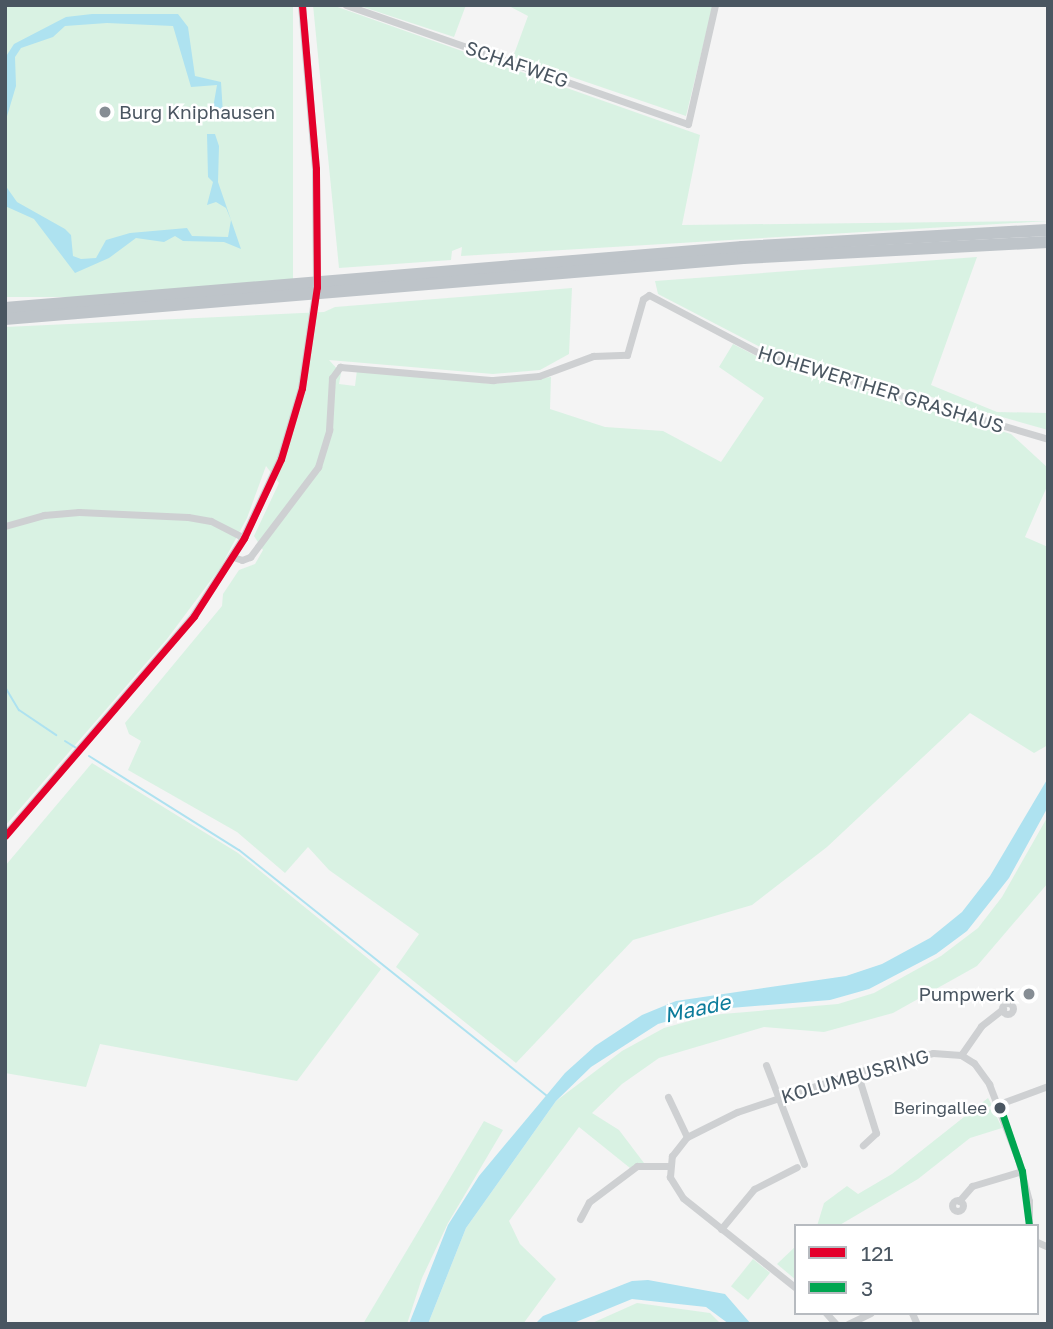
<!DOCTYPE html>
<html>
<head>
<meta charset="utf-8">
<style>
	body { margin:0 }
	#map { position:relative; width:1053px; height:1329px; overflow:hidden; background:#f4f4f4; font-family:"Golos Text",sans-serif }
	div>[style] { position:absolute }
	.green>* { inset:0; background:#d9f2e3; transform-origin:0 0 }
	.water>* { inset:0; background:#aee2f0 }
	.stream>* { height:2px; margin:-1px; padding:0 1px; transform-origin:1px; border-radius:1px; background:#aee2f0 }
	.minor>* { height:7px; margin:-3.5px; padding:0 3.5px; transform-origin:3.5px; border-radius:3.5px; background:#ced0d2 }
	.minor>.ring { margin:-3.5px; padding:0; box-sizing:content-box; background:none; border:7px solid #ced0d2; border-radius:50% }
	.tertiary>* { height:8px; margin:-4px; padding:0 4px; transform-origin:4px; border-radius:4px; background:#ced0d2 }
	.motorway>* { height:12px; margin:-6px; padding:0 6px; transform-origin:6px; border-radius:6px; background:#bec4c9 }
	.bus-1>* { height:7px; margin:-3.5px; padding:0 3.5px; transform-origin:3.5px; border-radius:3.5px; background:#e4002b }
	.bus-2>* { height:7px; margin:-3.5px; padding:0 3.5px; transform-origin:3.5px; border-radius:3.5px; background:#00a650 }
	.dots>* { width:19px; height:19px; translate:-50% -50%; box-sizing:border-box; border:4px solid #fff; border-radius:50% }
	span { translate:-50% -50%; white-space:nowrap; text-align:center; line-height:1.15; -webkit-text-stroke:5px #fff; paint-order:stroke }
	.bus-label { font-size:17px; color:#4a5661 }
	.right { translate:-100% -50%; text-align:right }
	.street-label { font-size:19px; color:#4a5661 }
	.poi-label { font-size:19px; color:#4a5661 }
	.left { translate:0 -50%; text-align:left }
	.water-label { font-size:21px; color:#0c7c9b; font-style:italic }
	.frame { position:absolute; inset:0; border:7px solid #4a5661; pointer-events:none }
	.legend { position:absolute; left:794px; top:1224px; width:245px; height:91px; box-sizing:border-box; background:#fff; border:2px solid #b7bbc0; margin:0; padding:9px 12px; list-style:none; font-size:21px; color:#4a5661 }
	.legend li { display:flex; align-items:center; gap:14px; height:35px }
	.legend b { width:35px; border:2px solid #b7bbc0 }
</style>
</head>
<body>
<div id="map">
	<div class="green">
		<div style="left:5px;top:5px;width:288px;height:292px"></div>
		<div style="clip-path:polygon(313px 5px,332px 5px,700px 135px,682px 225px,1048px 221px,461px 256px,462px 247px,452px 251px,451px 260px,339px 268px)"></div>
		<div style="clip-path:polygon(357px 5px,466px 5px,454px 37px)"></div>
		<div style="clip-path:polygon(713px 5px,686px 116px,513px 57px,528px 16px,507px 5px)"></div>
		<div style="clip-path:polygon(977px 257px,931px 385px,997px 412px,1048px 413px,1048px 430px,766px 350px,658px 294px,655px 281px)"></div>
		<div style="clip-path:polygon(572px 288px,569px 354px,540px 370px,493px 374px,329px 360px,341px 373px,339px 384px,355px 386px,357px 370px,493px 384px,551px 377px,550px 409px,605px 427px,663px 431px,721px 462px,764px 398px,719px 367px,733px 344px,768px 362px,1011px 434px,1048px 468px,1048px 484px,1025px 537px,1048px 547px,1048px 745px,1034px 753px,970px 713px,827px 847px,752px 905px,633px 940px,516px 1063px,396px 967px,419px 934px,329px 870px,308px 847px,285px 873px,237px 832px,128px 770px,141px 741px,129px 734px,125px 723px,222px 606px,223px 594px,239px 570px,255px 564px,263px 550px,254px 536px,279px 483px,266px 466px,247px 518px,220px 568px,167px 639px,5px 826px,5px 327px,324px 312px,335px 307px)"></div>
		<div style="clip-path:polygon(92px 763px,238px 853px,381px 969px,297px 1081px,100px 1044px,86px 1087px,5px 1073px,5px 866px)"></div>
		<div style="clip-path:polygon(1048px 816px,1048px 883px,977px 966px,893px 1013px,824px 1032px,764px 1027px,659px 1058px,622px 1084px,592px 1113px,619px 1130px,644px 1163px,630px 1168px,579px 1127px,509px 1221px,520px 1244px,556px 1279px,523px 1324px,428px 1324px,466px 1228px,556px 1101px,622px 1051px,664px 1028px,711px 1015px,838px 1004px,874px 993px,941px 956px,978px 928px,1002px 897px)"></div>
		<div style="clip-path:polygon(988px 1098px,992px 1105px,987px 1108px,994px 1111px,1002px 1128px,970px 1138px,918px 1179px,838px 1226px,817px 1226px,824px 1203px,847px 1186px,858px 1194px,892px 1174px)"></div>
		<div style="clip-path:polygon(484px 1121px,503px 1130px,448px 1223px,422px 1278px,407px 1324px,363px 1324px)"></div>
		<div style="clip-path:polygon(796px 1246px,796px 1280px,777px 1264px)"></div>
		<div style="left:753px;top:1259px;width:22px;height:35px;rotate:39deg"></div>
		<div style="clip-path:polygon(637px 1303px,710px 1313px,721px 1324px,590px 1324px)"></div>
	</div>
	<div class="water">
		<div style="clip-path:polygon(92px 14px,178px 14px,188px 27px,195px 76px,221px 82px,223px 114px,213px 108px,217px 85px,191px 87px,173px 26px,107px 23px,65px 26px,53px 37px,21px 48px,15px 57px,16px 86px,5px 123px,5px 58px,14px 44px,66px 17px)"></div>
		<div style="clip-path:polygon(207px 134px,215px 134px,219px 146px,218px 182px,241px 249px,224px 242px,183px 241px,175px 236px,164px 242px,136px 238px,109px 258px,75px 273px,34px 219px,5px 206px,5px 185px,17px 202px,65px 229px,71px 235px,73px 256px,81px 259px,96px 258px,106px 240px,130px 233px,187px 228px,192px 236px,228px 237px,231px 220px,226px 208px,216px 202px,207px 205px,213px 182px,208px 177px)"></div>
		<div style="clip-path:polygon(1048px 778px,1048px 807px,1009px 878px,967px 931px,936px 954px,869px 989px,830px 1000px,706px 1010px,658px 1024px,591px 1067px,556px 1101px,466px 1228px,428px 1324px,409px 1324px,448px 1225px,479px 1176px,565px 1073px,595px 1046px,642px 1015px,676px 1001px,846px 976px,882px 964px,930px 938px,962px 912px,990px 876px)"></div>
		<div style="clip-path:polygon(648px 1280px,725px 1294px,751px 1324px,729px 1324px,706px 1307px,632px 1299px,571px 1324px,535px 1324px,543px 1316px,632px 1281px)"></div>
	</div>
	<div class="stream">
		<div style="left:5px;top:687px;width:27px;rotate:59deg"></div>
		<div style="left:19px;top:710px;width:45px;rotate:34deg"></div>
		<div style="left:65px;top:741px;width:13px;rotate:32deg"></div>
		<div style="left:89px;top:756px;width:177px;rotate:32.1deg"></div>
		<div style="left:239px;top:850px;width:393px;rotate:38.6deg"></div>
	</div>
	<div class="minor">
		<div style="left:346px;top:5px;width:362px;rotate:19.2deg"></div>
		<div style="left:688px;top:124px;width:122px;rotate:-77.2deg"></div>
		<div style="left:5px;top:526px;width:41px;rotate:-15.8deg"></div>
		<div style="left:44px;top:515px;width:35px;rotate:-5deg"></div>
		<div style="left:79px;top:512px;width:109px;rotate:2.6deg"></div>
		<div style="left:188px;top:517px;width:23px;rotate:10deg"></div>
		<div style="left:211px;top:521px;width:37px;rotate:27deg"></div>
		<div style="left:233px;top:557px;width:9px;rotate:18deg"></div>
		<div style="left:242px;top:560px;width:9px;rotate:-21deg"></div>
		<div style="left:250px;top:557px;width:113px;rotate:-52.9deg"></div>
		<div style="left:318px;top:467px;width:39px;rotate:-73deg"></div>
		<div style="left:329px;top:430px;width:52px;rotate:-86.7deg"></div>
		<div style="left:332px;top:378px;width:14px;rotate:-54deg"></div>
		<div style="left:340px;top:367px;width:154px;rotate:4.9deg"></div>
		<div style="left:493px;top:380px;width:46px;rotate:-5deg"></div>
		<div style="left:539px;top:376px;width:58px;rotate:-20.3deg"></div>
		<div style="left:593px;top:356px;width:34px;rotate:-2deg"></div>
		<div style="left:627px;top:355px;width:58px;rotate:-74.1deg"></div>
		<div style="left:643px;top:299px;width:7px;rotate:-34deg"></div>
		<div style="left:649px;top:295px;width:129px;rotate:27.8deg"></div>
		<div style="left:763px;top:355px;width:297px;rotate:16.4deg"></div>
		<div class="ring" style="left:1002.5px;top:1003.5px;width:4px;height:4px"></div>
		<div style="left:961px;top:1055px;width:35px;rotate:-55deg"></div>
		<div style="left:981px;top:1026px;width:28px;rotate:-38deg"></div>
		<div style="left:766px;top:1065px;width:106px;rotate:69deg"></div>
		<div style="left:857px;top:1072px;width:64px;rotate:72.7deg"></div>
		<div style="left:876px;top:1133px;width:18px;rotate:137deg"></div>
		<div style="left:668px;top:1097px;width:44px;rotate:64.6deg"></div>
		<div style="left:999px;top:1104px;width:52px;rotate:-20.2deg"></div>
		<div class="ring" style="left:952.5px;top:1200.5px;width:4px;height:4px"></div>
		<div style="left:959px;top:1201px;width:20px;rotate:-49deg"></div>
		<div style="left:972px;top:1186px;width:52px;rotate:-16.7deg"></div>
		<div style="left:580px;top:1219px;width:19px;rotate:-62deg"></div>
		<div style="left:589px;top:1202px;width:60px;rotate:-36.9deg"></div>
		<div style="left:637px;top:1166px;width:32px"></div>
		<div style="left:721px;top:1229px;width:52px;rotate:-50.5deg"></div>
		<div style="left:754px;top:1189px;width:48px;rotate:-27.1deg"></div>
		<div style="left:1037px;top:1242px;width:12px;rotate:24deg"></div>
		<div style="left:796px;top:1288px;width:144px;rotate:-141.5deg"></div>
		<div style="left:683px;top:1198px;width:25px;rotate:-122deg"></div>
		<div style="left:670px;top:1177px;width:21px;rotate:-85deg"></div>
		<div style="left:672px;top:1156px;width:24px;rotate:-52deg"></div>
		<div style="left:687px;top:1137px;width:56px;rotate:-26.6deg"></div>
		<div style="left:737px;top:1112px;width:126px;rotate:-18.4deg"></div>
		<div style="left:857px;top:1072px;width:78px;rotate:-14deg"></div>
		<div style="left:933px;top:1053px;width:28px;rotate:4deg"></div>
		<div style="left:961px;top:1055px;width:15px;rotate:32deg"></div>
		<div style="left:974px;top:1063px;width:26px;rotate:54deg"></div>
		<div style="left:989px;top:1084px;width:80px;rotate:68.9deg"></div>
		<div style="left:1018px;top:1159px;width:43px;rotate:75.3deg"></div>
		<div style="left:1029px;top:1201px;width:25px;rotate:90deg"></div>
		<div style="left:826px;top:1313px;width:15px;rotate:48deg"></div>
		<div style="left:912px;top:1313px;width:12px;rotate:66deg"></div>
		<div style="left:848px;top:1324px;width:25px;rotate:-26deg"></div>
	</div>
	<div class="tertiary">
		<div style="left:5px;top:836px;width:290px;rotate:-49.3deg"></div>
		<div style="left:194px;top:616px;width:93px;rotate:-57.3deg"></div>
		<div style="left:244px;top:538px;width:87px;rotate:-64.9deg"></div>
		<div style="left:281px;top:459px;width:74px;rotate:-73.5deg"></div>
		<div style="left:302px;top:388px;width:102px;rotate:-81.6deg"></div>
		<div style="left:317px;top:287px;width:118px;rotate:-90.5deg"></div>
		<div style="left:316px;top:169px;width:165px;rotate:-94.9deg"></div>
	</div>
	<div class="motorway">
		<div style="left:5px;top:308px;width:740px;rotate:-4.73deg"></div>
		<div style="left:742px;top:247px;width:306px;rotate:-3.2deg"></div>
		<div style="left:5px;top:319px;width:741px;rotate:-4.73deg"></div>
		<div style="left:743px;top:258px;width:305px;rotate:-3deg"></div>
	</div>
	<div class="bus-1">
		<div style="left:5px;top:836px;width:290px;rotate:-49.3deg"></div>
		<div style="left:194px;top:616px;width:93px;rotate:-57.3deg"></div>
		<div style="left:244px;top:538px;width:87px;rotate:-64.9deg"></div>
		<div style="left:281px;top:459px;width:74px;rotate:-73.5deg"></div>
		<div style="left:302px;top:388px;width:102px;rotate:-81.6deg"></div>
		<div style="left:317px;top:287px;width:118px;rotate:-90.5deg"></div>
		<div style="left:316px;top:169px;width:165px;rotate:-94.9deg"></div>
	</div>
	<div class="bus-2">
		<div style="left:999px;top:1104px;width:71px;rotate:71.1deg"></div>
		<div style="left:1022px;top:1171px;width:55px;rotate:82.7deg"></div>
	</div>
	<div class="dots">
		<div style="left:105px;top:112px;background:#868d94"></div>
		<div style="left:1029px;top:994px;background:#868d94"></div>
		<div style="left:1000px;top:1108px;background:#4a5661"></div>
	</div>
	<div class="bus-label">
		<span class="right" style="left:987px;top:1108px">Beringallee</span>
	</div>
	<div class="street-label">
		<span style="left:517px;top:64px;rotate:19deg">SCHAFWEG</span>
		<span style="left:881px;top:389px;rotate:17deg">HOHEWERTHER GRASHAUS</span>
		<span style="left:855px;top:1076px;rotate:-16deg">KOLUMBUSRING</span>
	</div>
	<div class="poi-label">
		<span class="left" style="left:119px;top:112px">Burg Kniphausen</span>
		<span class="right" style="left:1015px;top:994px">Pumpwerk</span>
	</div>
	<div class="water-label">
		<span style="left:697px;top:1008px;rotate:-12deg">Maade</span>
	</div>
	<div class="frame"></div>
	<ul class="legend">
	<li><b style="height:9px;background:#e4002b"></b>121</li>
	<li><b style="height:9px;background:#00a650"></b>3</li>
	</ul>
</div>
</body>
</html>
